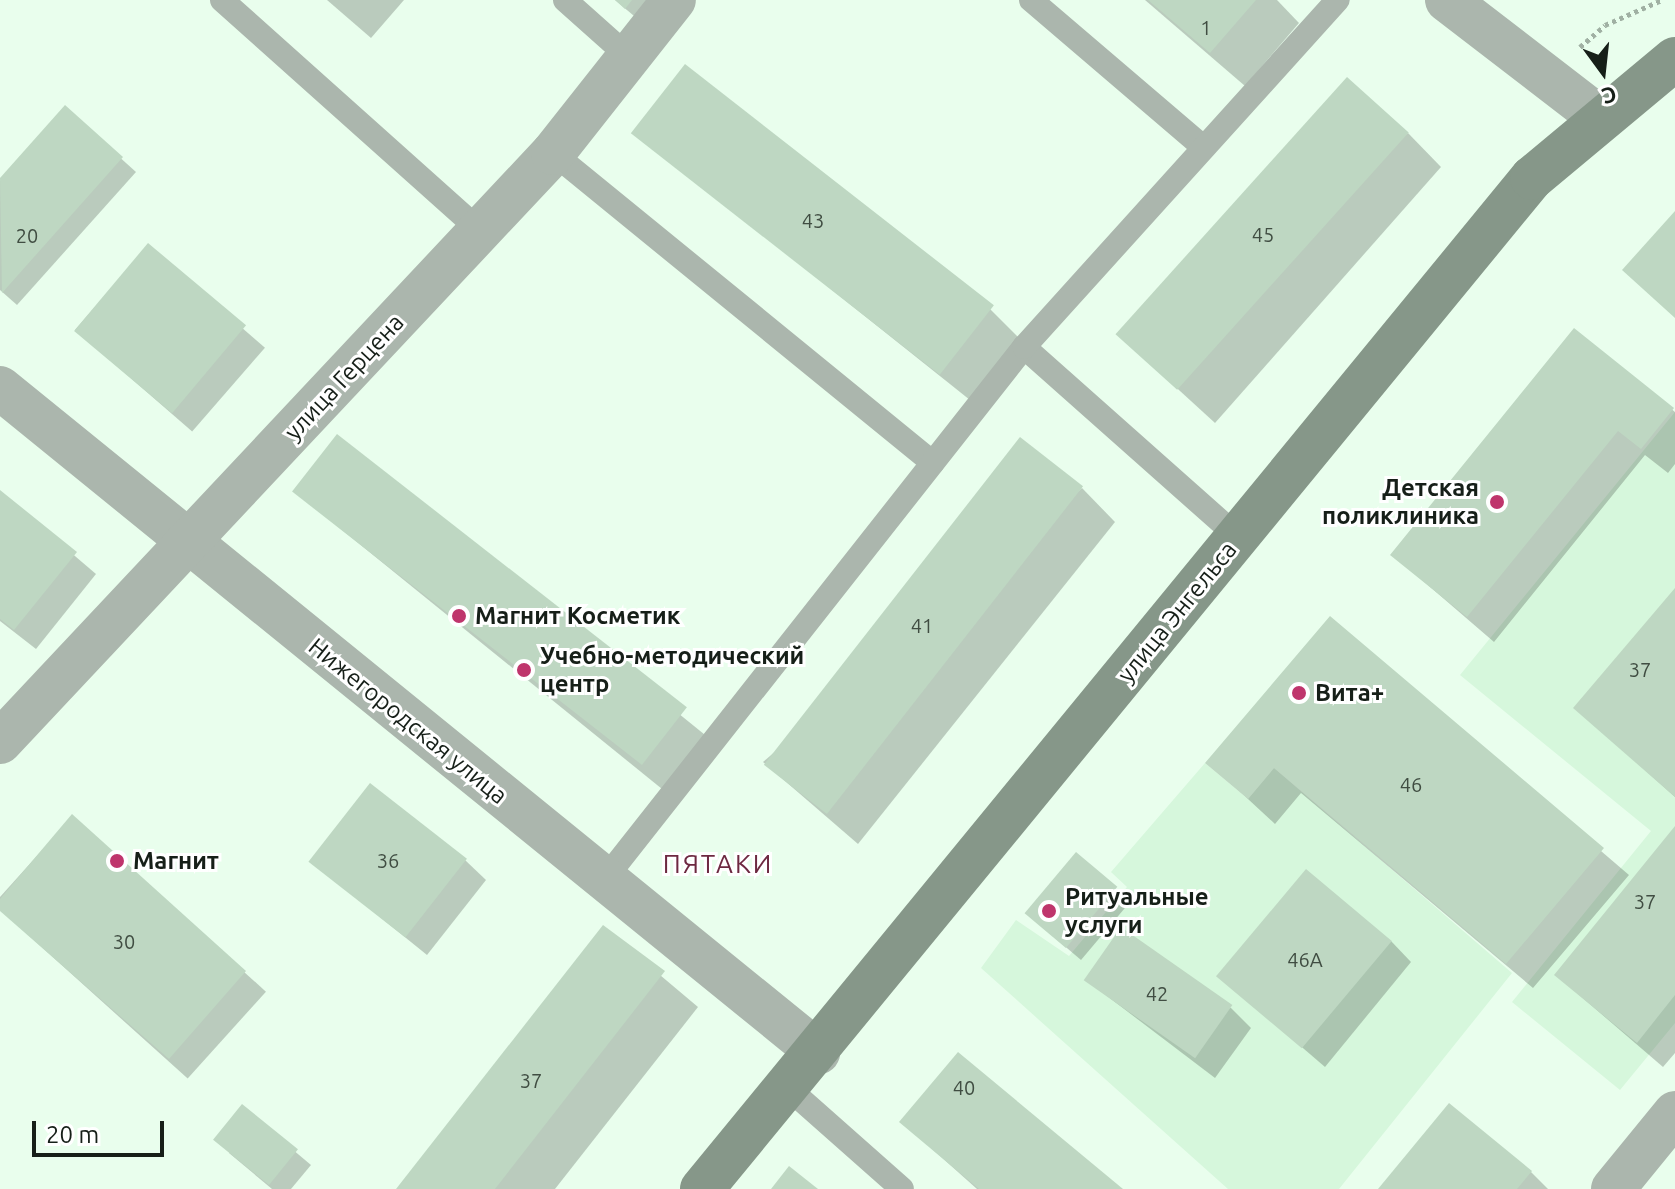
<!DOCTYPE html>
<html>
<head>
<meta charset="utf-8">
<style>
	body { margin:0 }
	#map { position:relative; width:1675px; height:1189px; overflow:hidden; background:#e9feed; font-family:Ubuntu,sans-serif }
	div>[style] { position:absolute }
	.built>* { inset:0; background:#d6f7dc }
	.shadow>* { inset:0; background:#0003; transform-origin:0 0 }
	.building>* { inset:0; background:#bed7c2; transform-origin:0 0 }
	.path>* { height:5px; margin-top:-2.5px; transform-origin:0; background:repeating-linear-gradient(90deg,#a0b0a3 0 4px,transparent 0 8px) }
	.lane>* { height:24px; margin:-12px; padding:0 12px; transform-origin:12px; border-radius:12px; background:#abb6ad }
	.street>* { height:44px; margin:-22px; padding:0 22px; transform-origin:22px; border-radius:22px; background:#abb6ad }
	.secondary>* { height:44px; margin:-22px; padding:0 22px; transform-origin:22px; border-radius:22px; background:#869789 }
	.dots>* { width:22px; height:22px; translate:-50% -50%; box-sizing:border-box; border:4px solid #fff; border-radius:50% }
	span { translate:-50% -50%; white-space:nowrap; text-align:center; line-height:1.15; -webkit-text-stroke:6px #fff; paint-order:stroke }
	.number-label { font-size:20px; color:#404d42 }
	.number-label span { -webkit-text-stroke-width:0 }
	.street-label { font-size:24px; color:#161f18 }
	.poi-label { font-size:24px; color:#161f18; font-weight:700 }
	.right { translate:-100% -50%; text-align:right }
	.left { translate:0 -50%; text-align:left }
	.neighbourhood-label { font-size:26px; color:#6d2941; letter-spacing:2px }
	.north { position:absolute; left:1563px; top:32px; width:80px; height:80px; -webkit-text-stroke:6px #fff; paint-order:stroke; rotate:165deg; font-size:22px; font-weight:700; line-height:32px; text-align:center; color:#161f18 }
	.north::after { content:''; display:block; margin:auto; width:28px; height:36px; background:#161f18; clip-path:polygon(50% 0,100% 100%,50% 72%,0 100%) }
	.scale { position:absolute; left:32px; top:1121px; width:132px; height:36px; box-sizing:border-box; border:4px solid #161f18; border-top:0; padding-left:10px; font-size:24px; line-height:28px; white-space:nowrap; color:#161f18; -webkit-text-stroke:6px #fff; paint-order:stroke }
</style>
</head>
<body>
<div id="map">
	<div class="built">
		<div style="clip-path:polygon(1675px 412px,1675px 1023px,1620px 1090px,1512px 1002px,1651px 831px,1460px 675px)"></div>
		<div style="clip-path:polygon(1205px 763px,1248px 799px,1274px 768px,1512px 973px,1339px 1189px,1228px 1189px,981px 968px,1016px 920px,1069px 956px,1127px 887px,1111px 872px)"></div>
	</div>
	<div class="shadow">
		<div style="clip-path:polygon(327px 0,404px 0,371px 38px)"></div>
		<div style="clip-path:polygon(615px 0,658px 0,640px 21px)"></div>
		<div style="clip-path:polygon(1145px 0,1277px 0,1299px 23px,1245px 86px)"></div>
		<div style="clip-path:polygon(65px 108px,136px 172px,17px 305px,0 290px,0 181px)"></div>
		<div style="clip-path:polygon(634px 132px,990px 309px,1024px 343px,975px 404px)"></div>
		<div style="clip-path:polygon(1408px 133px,1441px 167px,1215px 423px,1121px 337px)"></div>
		<div style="left:148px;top:246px;width:155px;height:111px;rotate:41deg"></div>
		<div style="clip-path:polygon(1574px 330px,1675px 412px,1675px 464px,1668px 473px,1645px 455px,1494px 642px,1393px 555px)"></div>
		<div style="left:337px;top:437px;width:490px;height:69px;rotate:39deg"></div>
		<div style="clip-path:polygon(1082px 488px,1115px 522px,858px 844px,763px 762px)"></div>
		<div style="clip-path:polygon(0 492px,96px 574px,36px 649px,0 621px)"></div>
		<div style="clip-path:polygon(1675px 589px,1675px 797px,1576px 708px)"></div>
		<div style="clip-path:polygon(1330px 619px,1629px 875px,1533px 988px,1301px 793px,1275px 824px,1208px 762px)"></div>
		<div style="left:72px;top:817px;width:261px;height:117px;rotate:42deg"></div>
		<div style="clip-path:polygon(1675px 830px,1675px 1053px,1663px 1067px,1556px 975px)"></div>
		<div style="clip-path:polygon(1076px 855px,1130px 902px,1081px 960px,1041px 926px)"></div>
		<div style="clip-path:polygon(465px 860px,486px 880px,427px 955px,312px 862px)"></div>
		<div style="clip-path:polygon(603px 927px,698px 1007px,555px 1189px,398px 1189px)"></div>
		<div style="clip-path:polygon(1391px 941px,1411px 962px,1325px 1067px,1220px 977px)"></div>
		<div style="clip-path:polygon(1086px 980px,1231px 1008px,1251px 1028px,1215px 1078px)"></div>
		<div style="clip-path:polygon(1449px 1106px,1531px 1172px,1548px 1189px,1381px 1189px)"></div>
		<div style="clip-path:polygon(242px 1107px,311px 1165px,291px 1189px,272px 1189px,229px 1153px)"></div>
		<div style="clip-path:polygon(902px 1122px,1120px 1189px,977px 1189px)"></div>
	</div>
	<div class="building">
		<div style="clip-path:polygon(615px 0,632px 0,625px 9px)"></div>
		<div style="clip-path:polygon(1148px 0,1256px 0,1210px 53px)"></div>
		<div style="left:685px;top:64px;width:392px;height:88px;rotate:38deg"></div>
		<div style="left:1347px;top:77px;width:83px;height:346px;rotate:42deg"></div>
		<div style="clip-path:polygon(65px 105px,123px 157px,2px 293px,0 178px)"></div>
		<div style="clip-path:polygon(1675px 211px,1675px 318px,1622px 270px)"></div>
		<div style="left:148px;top:243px;width:128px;height:115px;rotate:40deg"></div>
		<div style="clip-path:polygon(1574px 328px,1674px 408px,1641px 449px,1618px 431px,1467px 617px,1390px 555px)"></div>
		<div style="left:337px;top:434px;width:444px;height:73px;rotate:38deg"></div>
		<div style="left:1020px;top:437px;width:80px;height:416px;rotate:38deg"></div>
		<div style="clip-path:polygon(0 490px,77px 552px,14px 630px,0 619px)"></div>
		<div style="clip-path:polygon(1675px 588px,1675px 797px,1573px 708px)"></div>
		<div style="clip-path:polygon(1330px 616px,1604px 848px,1506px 964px,1274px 768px,1248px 799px,1205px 763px)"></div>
		<div style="left:370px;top:783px;width:123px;height:100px;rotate:38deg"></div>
		<div style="clip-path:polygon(72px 814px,246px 971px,169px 1059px,0 911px,0 899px)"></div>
		<div style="clip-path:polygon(1675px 826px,1675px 995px,1637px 1043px,1554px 975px)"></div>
		<div style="left:1076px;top:852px;width:54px;height:80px;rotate:40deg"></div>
		<div style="left:1306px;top:869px;width:112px;height:140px;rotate:40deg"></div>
		<div style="clip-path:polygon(603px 925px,665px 971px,495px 1189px,396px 1189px)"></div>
		<div style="left:1121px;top:927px;width:136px;height:65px;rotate:35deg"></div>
		<div style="clip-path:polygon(958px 1052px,1123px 1189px,979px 1189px,899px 1122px)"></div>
		<div style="clip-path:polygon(1449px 1103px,1532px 1171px,1517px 1189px,1378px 1189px)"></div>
		<div style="left:242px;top:1104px;width:72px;height:46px;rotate:39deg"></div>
		<div style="clip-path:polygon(789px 1166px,818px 1189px,771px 1189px)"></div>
	</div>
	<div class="path">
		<div style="left:1580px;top:47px;width:33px;rotate:-41deg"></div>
		<div style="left:1605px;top:25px;width:62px;rotate:-23.7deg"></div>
	</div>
	<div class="lane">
		<div style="left:222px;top:0;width:346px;rotate:41.8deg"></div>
		<div style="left:565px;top:0;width:86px;rotate:41.7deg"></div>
		<div style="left:1031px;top:0;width:223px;rotate:40.5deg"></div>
		<div style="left:553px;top:153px;width:490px;rotate:39.2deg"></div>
		<div style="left:1024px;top:347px;width:286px;rotate:41.6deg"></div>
		<div style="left:604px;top:880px;width:679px;rotate:-51.76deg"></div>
		<div style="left:1024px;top:347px;width:468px;rotate:-47.9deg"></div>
		<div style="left:788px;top:1088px;width:152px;rotate:41.5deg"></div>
	</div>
	<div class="street">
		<div style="left:1447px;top:0;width:192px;rotate:37.6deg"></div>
		<div style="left:0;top:388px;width:1054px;rotate:39.07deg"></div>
		<div style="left:0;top:742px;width:808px;rotate:-46.81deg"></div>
		<div style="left:553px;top:153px;width:195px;rotate:-51.7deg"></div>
		<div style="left:1613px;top:1189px;width:98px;rotate:-50.8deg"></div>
	</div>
	<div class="secondary">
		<div style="left:702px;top:1189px;width:1308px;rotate:-50.62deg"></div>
		<div style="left:1532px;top:178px;width:186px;rotate:-39.8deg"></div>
	</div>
	<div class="dots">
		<div style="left:1497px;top:502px;background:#bf356c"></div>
		<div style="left:459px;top:616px;background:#bf356c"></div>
		<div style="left:524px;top:670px;background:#bf356c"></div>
		<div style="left:1299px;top:693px;background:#bf356c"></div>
		<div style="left:117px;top:861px;background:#bf356c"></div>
		<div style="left:1049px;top:911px;background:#bf356c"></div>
	</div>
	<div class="number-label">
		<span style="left:1206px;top:27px">1</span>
		<span style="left:813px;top:220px">43</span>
		<span style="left:1263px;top:234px">45</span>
		<span style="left:27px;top:235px">20</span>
		<span style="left:922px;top:625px">41</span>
		<span style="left:1640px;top:669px">37</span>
		<span style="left:1411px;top:784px">46</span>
		<span style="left:388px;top:860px">36</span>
		<span style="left:1645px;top:901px">37</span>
		<span style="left:124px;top:941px">30</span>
		<span style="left:1305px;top:959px">46А</span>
		<span style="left:1157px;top:993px">42</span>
		<span style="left:531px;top:1080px">37</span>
		<span style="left:964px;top:1087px">40</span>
	</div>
	<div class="street-label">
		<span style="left:344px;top:377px;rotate:-47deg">улица Герцена</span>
		<span style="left:1177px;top:612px;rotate:-51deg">улица Энгельса</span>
		<span style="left:408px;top:721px;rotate:39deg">Нижегородская улица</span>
	</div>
	<div class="poi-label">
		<span class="right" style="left:1479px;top:502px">Детская<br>поликлиника</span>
		<span class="left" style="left:475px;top:616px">Магнит Косметик</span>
		<span class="left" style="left:540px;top:670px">Учебно-методический<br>центр</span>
		<span class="left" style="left:1315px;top:693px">Вита+</span>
		<span class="left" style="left:133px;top:861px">Магнит</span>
		<span class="left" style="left:1065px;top:911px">Ритуальные<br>услуги</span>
	</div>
	<div class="neighbourhood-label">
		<span style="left:718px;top:864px">ПЯТАКИ</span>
	</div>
	<div class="north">С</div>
	<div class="scale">20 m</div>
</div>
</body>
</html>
